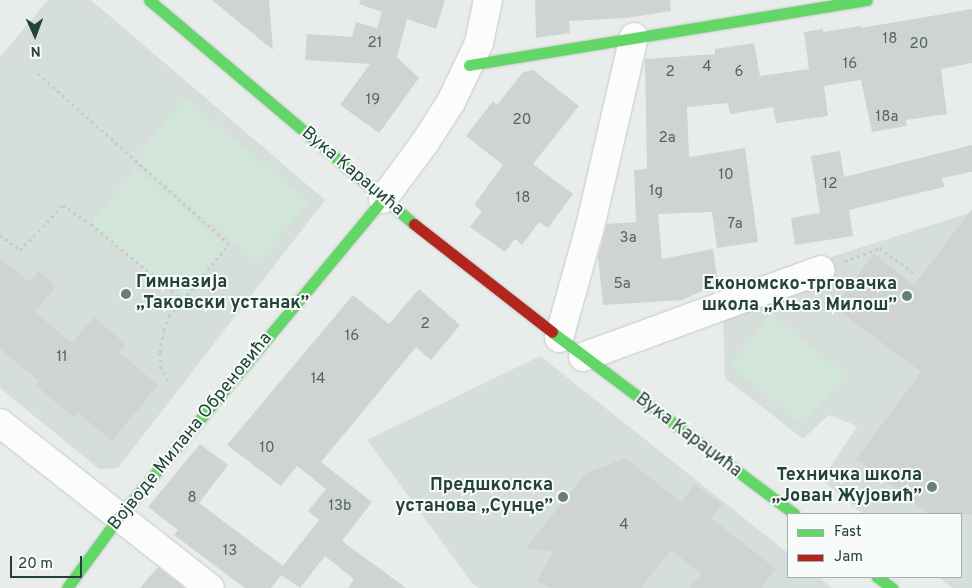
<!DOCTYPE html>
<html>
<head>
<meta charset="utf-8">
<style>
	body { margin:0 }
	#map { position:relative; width:972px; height:588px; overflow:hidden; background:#e8edeb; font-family:Overpass,sans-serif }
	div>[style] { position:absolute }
	.built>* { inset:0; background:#d6dedb }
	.green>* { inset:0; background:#d1e6d8; transform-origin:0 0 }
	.building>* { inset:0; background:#cfd4d2 }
	.path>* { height:3px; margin-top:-1.5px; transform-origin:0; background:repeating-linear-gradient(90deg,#c3ccca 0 2.5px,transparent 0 6.5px) }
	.roads { filter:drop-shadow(0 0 1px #c5cac8) drop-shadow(0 0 1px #c5cac8) }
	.street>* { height:28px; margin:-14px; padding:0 14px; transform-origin:14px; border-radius:14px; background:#fcfcfc }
	.fast>* { height:11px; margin:-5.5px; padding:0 5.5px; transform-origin:5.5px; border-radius:5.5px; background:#63d668 }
	.jam>* { height:11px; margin:-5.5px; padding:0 5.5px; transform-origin:5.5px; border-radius:5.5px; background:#b3261e }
	.dots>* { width:14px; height:14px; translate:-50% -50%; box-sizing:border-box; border:2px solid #f7fbf9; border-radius:50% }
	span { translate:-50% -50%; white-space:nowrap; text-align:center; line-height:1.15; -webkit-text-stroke:4px #f7fbf9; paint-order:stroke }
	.number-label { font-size:15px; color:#506761 }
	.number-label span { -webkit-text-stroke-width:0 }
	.street-label { font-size:18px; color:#24423a }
	.poi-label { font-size:18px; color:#24423a; font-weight:700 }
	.left { translate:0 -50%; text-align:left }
	.right { translate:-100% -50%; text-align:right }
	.legend { position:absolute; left:787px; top:513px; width:175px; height:65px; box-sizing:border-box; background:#f7fbf9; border:1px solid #a3b1ad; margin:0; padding:6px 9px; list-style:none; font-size:15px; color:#24423a }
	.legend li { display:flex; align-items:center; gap:10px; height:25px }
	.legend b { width:25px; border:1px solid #a3b1ad }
	.north { position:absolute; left:10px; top:10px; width:50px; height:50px; -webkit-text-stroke:4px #f7fbf9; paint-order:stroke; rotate:178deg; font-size:14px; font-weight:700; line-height:20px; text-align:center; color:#24423a }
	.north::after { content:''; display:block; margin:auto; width:18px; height:22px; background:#24423a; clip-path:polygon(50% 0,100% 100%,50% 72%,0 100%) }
	.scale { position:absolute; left:10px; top:556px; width:72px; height:22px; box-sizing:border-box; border:2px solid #24423a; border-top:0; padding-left:6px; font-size:15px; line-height:18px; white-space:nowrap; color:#24423a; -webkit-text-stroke:4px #f7fbf9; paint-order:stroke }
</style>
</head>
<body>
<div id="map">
	<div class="built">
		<div style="clip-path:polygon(48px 0,91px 0,325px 200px,118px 468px,99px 469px,0 388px,0 57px)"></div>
		<div style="clip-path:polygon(972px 212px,972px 588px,952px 588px,938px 577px,961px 577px,961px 514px,863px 514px,822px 480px,857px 426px,829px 415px,803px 439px,725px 378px,723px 317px,831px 277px,831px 257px)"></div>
		<div style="clip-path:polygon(540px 356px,788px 553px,788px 577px,818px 577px,832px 588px,479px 588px,473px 584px,367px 440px)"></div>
	</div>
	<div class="green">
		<div style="left:185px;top:98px;width:161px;height:79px;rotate:40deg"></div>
		<div style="left:136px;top:169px;width:119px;height:71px;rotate:40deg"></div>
		<div style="left:772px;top:314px;width:95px;height:66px;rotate:40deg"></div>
	</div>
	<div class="building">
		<div style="clip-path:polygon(212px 0,269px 0,273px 50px)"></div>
		<div style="clip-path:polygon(360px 0,445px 0,436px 29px,407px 19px,397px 57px,419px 78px,379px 133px,340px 105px,370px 64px,305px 60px,307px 34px,352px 37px,356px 22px,377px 28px,382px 12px,359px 4px)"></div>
		<div style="clip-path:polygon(535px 0,670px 0,671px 11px,626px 18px,569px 21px,570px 33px,536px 38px)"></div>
		<div style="clip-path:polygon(972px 9px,972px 63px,941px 69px,947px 114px,906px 120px,907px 126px,872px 132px,861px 80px,824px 86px,828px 116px,776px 123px,773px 107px,730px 114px,728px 103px,687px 107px,689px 157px,745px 148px,758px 242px,717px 248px,712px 212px,658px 214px,662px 259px,713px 249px,718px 284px,682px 300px,603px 305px,598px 257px,607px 224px,636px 222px,634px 170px,647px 169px,645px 59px,715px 54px,715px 49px,754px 43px,760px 76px,809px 69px,804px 32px,823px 29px,823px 32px,861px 26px,861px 28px)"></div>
		<div style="clip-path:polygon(533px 70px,579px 106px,533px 164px,573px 194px,548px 228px,539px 222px,522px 245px,515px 239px,505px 252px,470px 227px,482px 211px,474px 205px,503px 165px,466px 136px,493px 101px,497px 105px,523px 72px)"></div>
		<div style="clip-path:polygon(972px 145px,972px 172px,942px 178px,944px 187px,849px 210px,853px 236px,795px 245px,791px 218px,820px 213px,811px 156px,840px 151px,844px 177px)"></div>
		<div style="clip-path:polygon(972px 209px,972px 514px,929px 514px,856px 459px,921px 372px,834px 307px,874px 254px,914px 285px)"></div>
		<div style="clip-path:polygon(0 258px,29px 282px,39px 271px,56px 286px,35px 312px,72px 343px,94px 317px,126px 344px,119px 352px,158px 385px,112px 441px,78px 413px,74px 418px,35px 385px,39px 381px,0 349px)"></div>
		<div style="clip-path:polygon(419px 289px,460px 325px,431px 360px,416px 347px,321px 462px,372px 502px,342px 541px,406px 588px,348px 588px,354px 579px,325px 556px,300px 588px,281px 575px,271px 588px,245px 588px,174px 535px,178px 530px,148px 507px,200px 444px,228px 465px,199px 503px,283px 566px,319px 520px,308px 511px,326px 489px,297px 466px,281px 486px,227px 445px,353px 295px,389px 324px)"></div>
		<div style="clip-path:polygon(625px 458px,681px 502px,695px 484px,722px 504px,711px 518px,776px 569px,761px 588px,689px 588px,701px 574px,671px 550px,641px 588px,550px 588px,537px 581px,553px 552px,526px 548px,585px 474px)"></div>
		<div style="clip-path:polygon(158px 567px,185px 588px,140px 588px)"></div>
	</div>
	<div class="path">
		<div style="left:0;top:235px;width:25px;rotate:37deg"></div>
		<div style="left:20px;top:250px;width:62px;rotate:-46.3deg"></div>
		<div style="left:63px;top:205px;width:34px;rotate:34deg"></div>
		<div style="left:91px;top:224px;width:119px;rotate:39.6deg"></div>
		<div style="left:183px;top:300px;width:72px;rotate:-50.6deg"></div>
		<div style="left:229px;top:244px;width:256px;rotate:-138.2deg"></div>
		<div style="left:845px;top:261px;width:37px;rotate:-20deg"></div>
		<div style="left:880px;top:248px;width:44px;rotate:36.6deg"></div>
		<div style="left:168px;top:380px;width:14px;rotate:-120deg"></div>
		<div style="left:161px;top:368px;width:16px;rotate:-94deg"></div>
		<div style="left:160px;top:352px;width:22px;rotate:-80deg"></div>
		<div style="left:164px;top:330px;width:15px;rotate:-70deg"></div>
		<div style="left:169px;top:316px;width:21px;rotate:-49deg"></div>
	</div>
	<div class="roads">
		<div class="street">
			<div style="left:383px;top:199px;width:69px;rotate:-53.3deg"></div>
			<div style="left:424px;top:144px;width:50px;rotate:-57.3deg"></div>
			<div style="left:451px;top:102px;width:65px;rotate:-64.6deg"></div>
			<div style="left:479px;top:43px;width:44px;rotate:-78.2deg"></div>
			<div style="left:559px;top:338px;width:115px;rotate:-74.4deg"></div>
			<div style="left:590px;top:227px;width:195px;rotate:-77deg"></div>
			<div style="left:583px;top:357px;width:253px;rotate:-20.1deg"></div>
			<div style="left:0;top:423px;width:267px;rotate:38.2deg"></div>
		</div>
		<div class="fast">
			<div style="left:149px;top:0;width:347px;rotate:40.2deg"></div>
			<div style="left:469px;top:65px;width:403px;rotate:-9.3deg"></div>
			<div style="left:552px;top:332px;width:303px;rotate:36.9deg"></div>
			<div style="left:877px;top:577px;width:19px;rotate:36deg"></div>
			<div style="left:67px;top:588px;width:88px;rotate:-53.8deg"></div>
			<div style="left:119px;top:517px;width:413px;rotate:-50.3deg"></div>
		</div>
		<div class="jam">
			<div style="left:414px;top:224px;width:175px;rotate:38deg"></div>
		</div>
	</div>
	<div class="dots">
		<div style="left:126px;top:294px;background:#697e78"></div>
		<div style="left:907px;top:296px;background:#697e78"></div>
		<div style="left:932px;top:487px;background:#697e78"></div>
		<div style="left:563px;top:497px;background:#697e78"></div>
	</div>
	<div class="number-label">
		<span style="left:890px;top:40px">18</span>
		<span style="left:375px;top:44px">21</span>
		<span style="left:919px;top:45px">20</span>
		<span style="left:850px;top:65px">16</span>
		<span style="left:707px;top:68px">4</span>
		<span style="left:670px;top:73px">2</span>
		<span style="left:739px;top:73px">6</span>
		<span style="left:373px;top:101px">19</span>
		<span style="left:887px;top:118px">18a</span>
		<span style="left:522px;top:121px">20</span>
		<span style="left:667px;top:139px">2a</span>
		<span style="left:726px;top:176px">10</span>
		<span style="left:830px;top:185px">12</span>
		<span style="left:656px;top:192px">1g</span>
		<span style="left:523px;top:199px">18</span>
		<span style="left:735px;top:225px">7a</span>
		<span style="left:628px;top:239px">3a</span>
		<span style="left:622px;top:285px">5a</span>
		<span style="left:425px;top:325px">2</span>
		<span style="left:352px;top:337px">16</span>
		<span style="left:62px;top:358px">11</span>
		<span style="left:318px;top:380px">14</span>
		<span style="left:267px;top:449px">10</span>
		<span style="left:192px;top:499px">8</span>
		<span style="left:340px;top:507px">13b</span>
		<span style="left:624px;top:526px">4</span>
		<span style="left:230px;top:552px">13</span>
	</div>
	<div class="street-label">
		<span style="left:352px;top:172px;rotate:40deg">Вука Караџића</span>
		<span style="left:191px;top:432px;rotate:-51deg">Војводе Милана Обреновића</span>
		<span style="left:688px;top:436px;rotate:37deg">Вука Караџића</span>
	</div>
	<div class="poi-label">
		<span class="left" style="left:136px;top:294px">Гимназија<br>„Таковски устанак”</span>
		<span class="right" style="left:897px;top:296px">Економско-трговачка<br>школа „Књаз Милош”</span>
		<span class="right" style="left:922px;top:487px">Техничка школа<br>„Јован Жујовић”</span>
		<span class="right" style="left:553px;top:497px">Предшколска<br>установа „Сунце”</span>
	</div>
	<ul class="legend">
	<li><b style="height:6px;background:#63d668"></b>Fast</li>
	<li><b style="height:6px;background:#b3261e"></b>Jam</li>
	</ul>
	<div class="north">N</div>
	<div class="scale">20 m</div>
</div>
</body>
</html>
